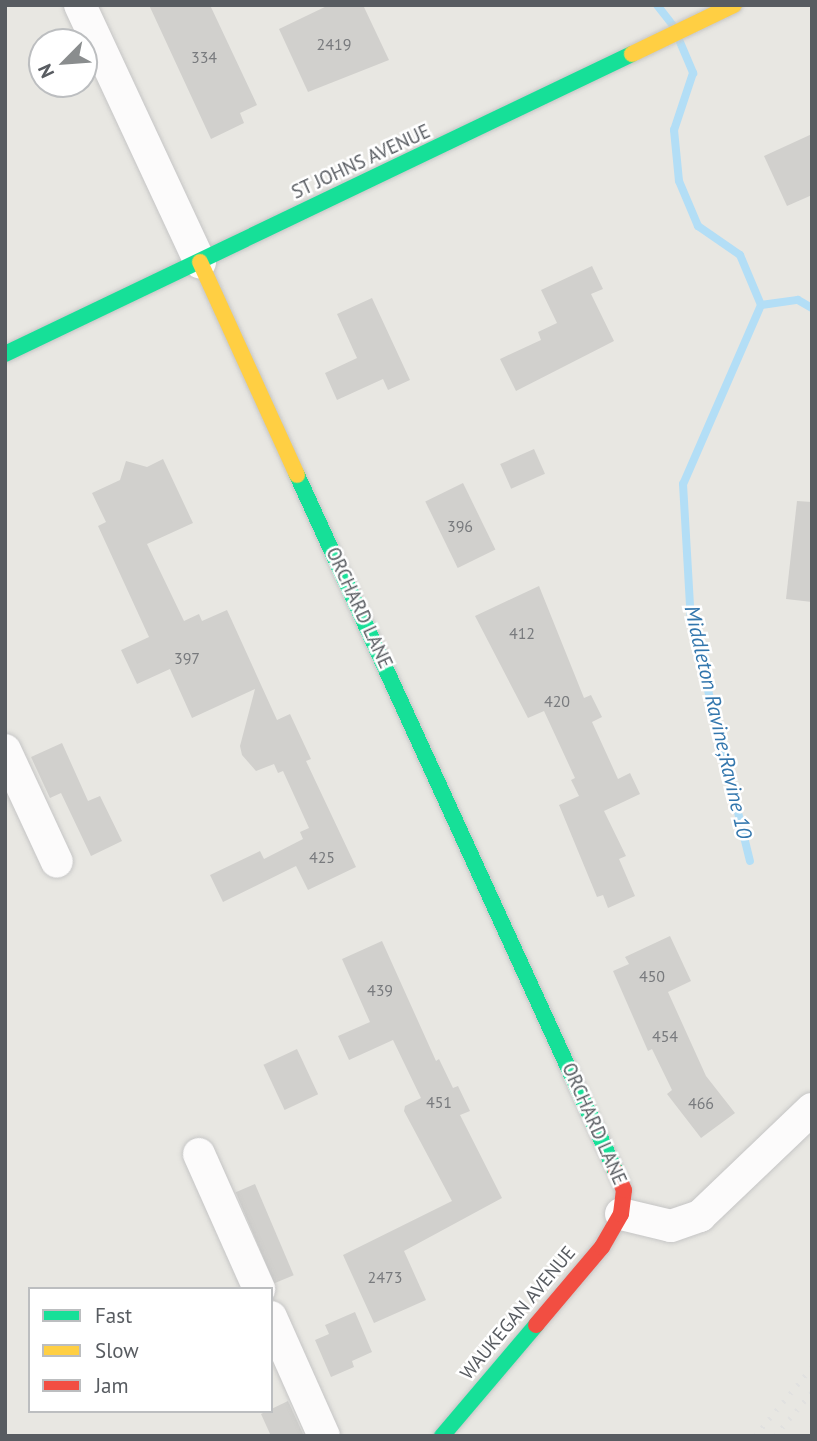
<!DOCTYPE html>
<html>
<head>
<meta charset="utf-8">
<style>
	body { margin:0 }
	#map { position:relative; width:817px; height:1441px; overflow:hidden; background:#e8e7e2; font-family:"PT Sans",sans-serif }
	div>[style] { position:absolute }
	.stream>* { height:8px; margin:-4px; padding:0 4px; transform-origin:4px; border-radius:4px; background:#b3def6 }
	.building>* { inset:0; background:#d1d0cd; transform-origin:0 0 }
	.roads { filter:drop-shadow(0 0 2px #c5c5c5) drop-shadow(0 0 2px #c5c5c5) }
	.street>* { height:32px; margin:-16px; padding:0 16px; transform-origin:16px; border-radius:16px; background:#fcfbfb }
	.fast>* { height:16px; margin:-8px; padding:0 8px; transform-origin:8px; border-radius:8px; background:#16e098 }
	.slow>* { height:16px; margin:-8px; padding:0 8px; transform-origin:8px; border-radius:8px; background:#ffcf43 }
	.jam>* { height:16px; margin:-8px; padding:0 8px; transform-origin:8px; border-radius:8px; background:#f24e42 }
	.rail>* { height:5px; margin-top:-2.5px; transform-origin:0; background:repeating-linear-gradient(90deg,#e1e1e0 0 2px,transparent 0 11px) }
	span { translate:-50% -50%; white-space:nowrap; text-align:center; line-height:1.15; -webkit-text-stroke:5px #fff; paint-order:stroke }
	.number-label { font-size:16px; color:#787a7d }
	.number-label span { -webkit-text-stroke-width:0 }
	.street-label { font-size:19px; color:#585c61 }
	.water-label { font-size:21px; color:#3276ad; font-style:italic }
	.frame { position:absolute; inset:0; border:7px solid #585c61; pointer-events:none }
	.legend { position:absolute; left:28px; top:1287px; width:245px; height:126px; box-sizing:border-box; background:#fff; border:2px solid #bcbec0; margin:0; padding:9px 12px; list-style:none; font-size:21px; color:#585c61 }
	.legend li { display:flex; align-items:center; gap:14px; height:35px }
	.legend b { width:35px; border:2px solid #bcbec0 }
	.north { position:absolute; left:28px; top:28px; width:70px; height:70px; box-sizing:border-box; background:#fff; border:2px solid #bcbec0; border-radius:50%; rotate:245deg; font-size:19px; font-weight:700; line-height:28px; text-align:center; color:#585c61 }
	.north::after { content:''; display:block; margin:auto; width:24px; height:32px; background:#8a8d8e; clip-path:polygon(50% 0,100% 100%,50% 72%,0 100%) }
</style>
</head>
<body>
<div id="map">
	<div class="stream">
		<div style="left:657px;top:5px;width:24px;rotate:52deg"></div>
		<div style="left:680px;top:42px;width:34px;rotate:67deg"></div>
		<div style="left:693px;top:73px;width:60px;rotate:108.4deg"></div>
		<div style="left:674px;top:130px;width:51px;rotate:84.4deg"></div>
		<div style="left:679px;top:181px;width:49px;rotate:67.1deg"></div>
		<div style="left:698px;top:226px;width:51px;rotate:34.6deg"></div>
		<div style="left:740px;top:255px;width:54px;rotate:67.2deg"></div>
		<div style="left:761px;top:305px;width:195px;rotate:113.5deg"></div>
		<div style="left:683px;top:484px;width:137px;rotate:86.7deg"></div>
		<div style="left:691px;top:621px;width:247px;rotate:76.2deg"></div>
		<div style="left:761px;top:305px;width:37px;rotate:-8deg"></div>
		<div style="left:798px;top:300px;width:16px;rotate:30deg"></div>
	</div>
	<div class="building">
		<div style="clip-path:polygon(149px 5px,210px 5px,257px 105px,240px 113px,244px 123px,211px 139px)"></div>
		<div style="clip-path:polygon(329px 5px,363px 5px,389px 60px,308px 92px,279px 29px)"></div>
		<div style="clip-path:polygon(812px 134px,812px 195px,787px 206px,764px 156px)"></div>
		<div style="clip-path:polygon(592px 266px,603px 289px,591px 294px,614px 341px,516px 391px,500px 359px,541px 340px,538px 332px,557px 323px,541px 290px)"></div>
		<div style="clip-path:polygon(372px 298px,410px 380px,388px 390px,383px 379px,337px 400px,325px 373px,357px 358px,337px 314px)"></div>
		<div style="left:534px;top:449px;width:27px;height:37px;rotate:66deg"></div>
		<div style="clip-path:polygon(163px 459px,193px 523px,147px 544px,184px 621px,199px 614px,202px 621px,227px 610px,277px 720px,290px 714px,311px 759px,306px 761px,356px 867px,308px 890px,296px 866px,223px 902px,210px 875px,260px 851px,264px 859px,303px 839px,300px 832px,309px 828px,283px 771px,278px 773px,274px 764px,256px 771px,242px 755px,240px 746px,255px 689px,192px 718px,170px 669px,137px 684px,121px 650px,149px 637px,98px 526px,106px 522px,92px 493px,120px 480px,126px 461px,147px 467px)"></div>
		<div style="left:463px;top:483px;width:74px;height:42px;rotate:64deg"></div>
		<div style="clip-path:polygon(797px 501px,812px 502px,812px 602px,786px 599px)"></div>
		<div style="clip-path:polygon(539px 586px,584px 698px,591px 695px,602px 717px,592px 722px,618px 779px,630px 773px,640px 794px,604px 811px,626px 856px,619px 859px,635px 896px,608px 908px,603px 895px,597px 897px,559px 805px,579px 796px,571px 780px,575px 778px,544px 711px,528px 718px,475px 616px)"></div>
		<div style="clip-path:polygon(62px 743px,88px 801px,100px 796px,122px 841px,91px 856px,61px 793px,50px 798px,31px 757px)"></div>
		<div style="clip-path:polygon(670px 936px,691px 981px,668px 992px,706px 1076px,735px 1113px,701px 1138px,667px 1094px,672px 1090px,652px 1049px,648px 1051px,613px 971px,629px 964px,625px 957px)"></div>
		<div style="clip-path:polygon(382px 941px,436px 1061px,439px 1059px,453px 1088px,458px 1086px,470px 1111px,460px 1115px,502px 1198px,404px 1251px,426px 1300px,374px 1323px,343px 1255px,452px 1201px,404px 1111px,405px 1106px,421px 1098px,393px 1040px,349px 1060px,338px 1036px,370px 1022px,342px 959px)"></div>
		<div style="left:297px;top:1049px;width:50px;height:37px;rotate:65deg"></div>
		<div style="left:255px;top:1184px;width:99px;height:21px;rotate:67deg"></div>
		<div style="clip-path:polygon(355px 1312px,372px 1352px,352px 1361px,354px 1367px,331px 1377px,315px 1340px,329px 1334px,325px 1325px)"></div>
		<div style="clip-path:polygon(288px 1401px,304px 1436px,271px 1436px,261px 1414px)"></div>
	</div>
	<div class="roads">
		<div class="street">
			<div style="left:80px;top:5px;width:284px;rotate:65deg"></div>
			<div style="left:5px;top:750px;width:123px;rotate:65.1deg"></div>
			<div style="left:199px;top:1154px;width:148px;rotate:66deg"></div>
			<div style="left:621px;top:1214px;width:51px;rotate:13.5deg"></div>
			<div style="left:671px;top:1226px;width:31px;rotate:-19deg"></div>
			<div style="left:700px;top:1216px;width:155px;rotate:-43.7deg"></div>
			<div style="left:271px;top:1317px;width:130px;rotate:66deg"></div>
		</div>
		<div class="fast">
			<div style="left:5px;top:354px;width:695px;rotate:-25.57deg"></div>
			<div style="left:297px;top:475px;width:767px;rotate:65.41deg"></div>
			<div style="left:442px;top:1436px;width:145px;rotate:-49.7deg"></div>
		</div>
		<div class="slow">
			<div style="left:632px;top:54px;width:113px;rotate:-25.7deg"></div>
			<div style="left:200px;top:262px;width:234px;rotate:65.5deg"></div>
		</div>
		<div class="jam">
			<div style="left:536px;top:1325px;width:102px;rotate:-49.8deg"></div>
			<div style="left:602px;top:1247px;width:38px;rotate:-60deg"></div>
			<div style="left:621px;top:1214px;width:24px;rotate:-83deg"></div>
			<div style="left:624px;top:1190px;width:20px;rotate:-114deg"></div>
		</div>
	</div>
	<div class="rail">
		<div style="left:755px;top:1436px;width:89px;rotate:-50.4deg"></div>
		<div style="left:775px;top:1436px;width:57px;rotate:-49.9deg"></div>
	</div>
	<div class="number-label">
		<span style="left:334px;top:44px">2419</span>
		<span style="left:204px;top:57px">334</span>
		<span style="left:460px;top:526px">396</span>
		<span style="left:522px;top:633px">412</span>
		<span style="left:187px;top:658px">397</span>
		<span style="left:557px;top:701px">420</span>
		<span style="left:322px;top:857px">425</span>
		<span style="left:652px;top:976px">450</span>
		<span style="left:380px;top:990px">439</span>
		<span style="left:665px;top:1036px">454</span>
		<span style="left:439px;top:1102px">451</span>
		<span style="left:701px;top:1103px">466</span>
		<span style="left:385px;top:1277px">2473</span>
	</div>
	<div class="street-label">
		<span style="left:361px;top:162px;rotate:-25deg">ST JOHNS AVENUE</span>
		<span style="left:359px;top:608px;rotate:65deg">ORCHARD LANE</span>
		<span style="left:594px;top:1124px;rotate:66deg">ORCHARD LANE</span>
		<span style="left:518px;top:1313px;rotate:-50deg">WAUKEGAN AVENUE</span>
	</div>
	<div class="water-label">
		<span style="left:718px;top:722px;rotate:77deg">Middleton Ravine;Ravine 10</span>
	</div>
	<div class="frame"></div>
	<ul class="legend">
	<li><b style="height:9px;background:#16e098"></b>Fast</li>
	<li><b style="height:9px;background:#ffcf43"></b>Slow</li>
	<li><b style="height:9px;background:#f24e42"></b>Jam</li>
	</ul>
	<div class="north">N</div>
</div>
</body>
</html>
